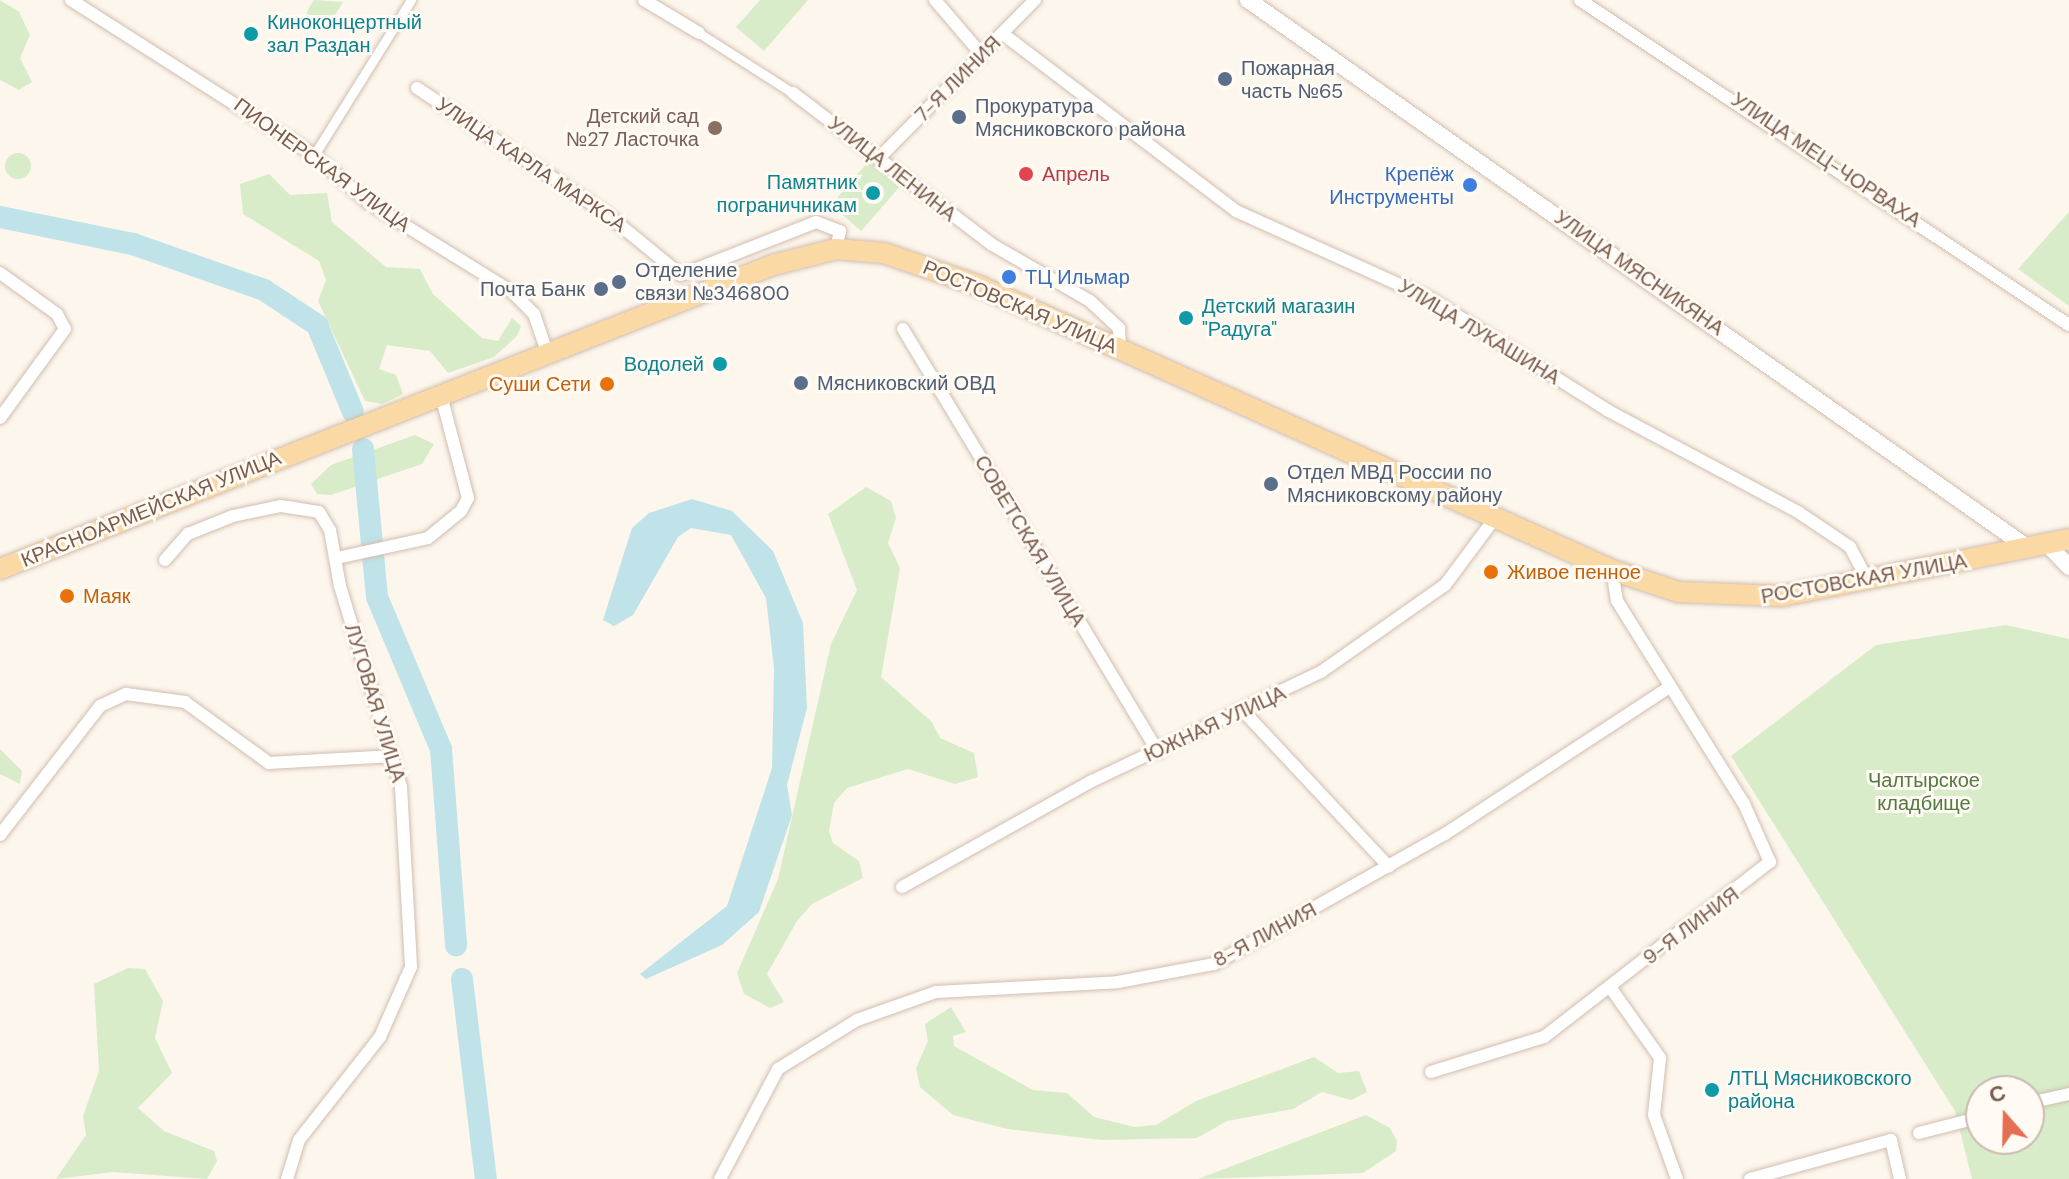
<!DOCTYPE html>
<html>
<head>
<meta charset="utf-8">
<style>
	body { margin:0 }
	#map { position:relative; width:2069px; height:1179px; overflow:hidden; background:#fdf6ec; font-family:"DM Sans",sans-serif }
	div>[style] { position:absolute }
	.green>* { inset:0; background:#d8ecc9; transform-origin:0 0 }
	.round { border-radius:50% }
	.water>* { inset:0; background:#bfe3e8 }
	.river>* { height:22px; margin:-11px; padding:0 11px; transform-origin:11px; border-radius:11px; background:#bfe3e8 }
	.roads { filter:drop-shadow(0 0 2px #d1beb0) drop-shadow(0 0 2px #d1beb0) }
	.pedestrian>* { height:9px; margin:-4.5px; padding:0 4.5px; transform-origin:4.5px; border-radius:4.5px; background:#fff }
	.minor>* { height:12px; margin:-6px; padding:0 6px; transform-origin:6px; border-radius:6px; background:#fff }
	.tertiary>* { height:16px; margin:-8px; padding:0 8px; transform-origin:8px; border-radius:8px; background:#fff }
	.primary>* { height:20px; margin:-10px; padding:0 10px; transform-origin:10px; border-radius:10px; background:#fbd9a5 }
	.dots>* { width:22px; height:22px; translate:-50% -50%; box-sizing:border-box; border:4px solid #fffaf3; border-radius:50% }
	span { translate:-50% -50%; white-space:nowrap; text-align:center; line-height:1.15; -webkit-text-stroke:6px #fffaf3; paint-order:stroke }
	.culture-label { font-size:20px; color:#0d838f }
	.left { translate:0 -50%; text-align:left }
	.right { translate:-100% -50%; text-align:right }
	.service-label { font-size:20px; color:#4e5e75 }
	.street-label { font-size:20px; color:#7a5c4d }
	.education-label { font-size:20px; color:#785e54 }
	.health-label { font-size:20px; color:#be3a42 }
	.shop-label { font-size:20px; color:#366cbe }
	.food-label { font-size:20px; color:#c56008 }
	.park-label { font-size:20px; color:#537a41 }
	.north { position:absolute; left:1965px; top:1075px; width:80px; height:80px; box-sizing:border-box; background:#fffaf3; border:2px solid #cabbb1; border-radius:50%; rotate:340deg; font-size:22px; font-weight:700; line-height:32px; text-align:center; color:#7a5c4d }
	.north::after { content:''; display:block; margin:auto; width:28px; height:36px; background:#e76f51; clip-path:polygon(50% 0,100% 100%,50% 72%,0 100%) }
</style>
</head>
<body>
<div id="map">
	<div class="green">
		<div style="clip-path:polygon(0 0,19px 12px,30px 35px,20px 58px,32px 82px,19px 90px,0 80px)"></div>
		<div style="clip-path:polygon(314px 0,343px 2px,328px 26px,306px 13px)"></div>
		<div style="clip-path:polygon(760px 0,808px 0,764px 51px,736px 27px)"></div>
		<div class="round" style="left:5px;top:153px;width:26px;height:26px"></div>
		<div style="left:869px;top:161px;width:40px;height:58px;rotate:41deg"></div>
		<div style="clip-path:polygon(269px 174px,290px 195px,327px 193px,332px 222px,386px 267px,420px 269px,433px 294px,482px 338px,498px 341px,512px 318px,521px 326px,517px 336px,494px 357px,448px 373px,430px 351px,387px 345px,379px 369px,396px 375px,403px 394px,382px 404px,365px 401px,318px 301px,326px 280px,319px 261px,243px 214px,240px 184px)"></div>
		<div style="clip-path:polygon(2069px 212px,2069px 306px,2018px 269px)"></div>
		<div style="clip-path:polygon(415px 435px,434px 444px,422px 464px,331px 495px,317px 494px,311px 484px,331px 465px)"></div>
		<div style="clip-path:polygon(866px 487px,891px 501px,896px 518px,888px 543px,900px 568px,881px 677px,932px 722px,940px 738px,974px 753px,978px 777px,955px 784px,908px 769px,847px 788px,834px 803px,829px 831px,833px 843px,859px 861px,863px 878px,812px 904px,797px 921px,767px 974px,784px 1002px,770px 1008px,744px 994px,737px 973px,778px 879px,831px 644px,857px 590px,828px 514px)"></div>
		<div style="clip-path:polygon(evenodd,2006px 625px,2069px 639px,2069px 1179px,1972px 1179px,1955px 1111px,1731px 756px,1876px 645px,2006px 625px,1981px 1091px,2029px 1091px,2029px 1139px,1981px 1139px,1981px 1091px)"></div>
		<div style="clip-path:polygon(0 749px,22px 771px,20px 784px,0 774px)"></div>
		<div style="clip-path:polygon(128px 968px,145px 969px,163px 1001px,155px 1038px,172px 1073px,138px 1108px,164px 1131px,214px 1151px,217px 1161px,207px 1179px,113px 1172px,56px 1179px,86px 1135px,83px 1116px,99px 1071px,94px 984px)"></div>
		<div style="clip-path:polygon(951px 1007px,966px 1032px,953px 1036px,954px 1046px,1033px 1090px,1067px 1093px,1094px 1117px,1135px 1127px,1156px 1125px,1196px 1101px,1314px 1057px,1338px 1073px,1359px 1071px,1367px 1092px,1351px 1100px,1322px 1092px,1293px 1109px,1227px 1121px,1197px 1138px,1102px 1140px,1007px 1129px,953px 1115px,920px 1087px,916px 1068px,928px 1041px,925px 1024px)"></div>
		<div style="clip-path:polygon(1366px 1115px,1390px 1128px,1397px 1141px,1396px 1151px,1363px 1173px,1198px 1179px)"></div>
	</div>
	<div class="water">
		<div style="clip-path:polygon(692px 499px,732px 511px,773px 551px,803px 623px,807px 708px,787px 785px,792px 815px,759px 912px,722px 945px,646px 979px,640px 974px,727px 906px,772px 768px,774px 668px,766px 598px,731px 535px,691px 528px,678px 537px,633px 615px,614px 626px,603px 620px,632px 528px,649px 513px)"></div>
	</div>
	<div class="river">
		<div style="left:0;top:217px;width:136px;rotate:11.5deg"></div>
		<div style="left:133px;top:244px;width:139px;rotate:19.3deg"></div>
		<div style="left:264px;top:290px;width:64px;rotate:33.4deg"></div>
		<div style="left:317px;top:325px;width:94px;rotate:67.5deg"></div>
		<div style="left:363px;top:449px;width:149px;rotate:84.6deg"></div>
		<div style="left:377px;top:597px;width:165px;rotate:67.2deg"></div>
		<div style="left:441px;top:749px;width:197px;rotate:85.6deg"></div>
		<div style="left:462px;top:979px;width:201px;rotate:83.2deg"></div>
	</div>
	<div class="roads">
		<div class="pedestrian">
			<div style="left:699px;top:33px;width:112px;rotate:32.6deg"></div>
			<div style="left:314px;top:155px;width:183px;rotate:-58deg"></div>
		</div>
		<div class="minor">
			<div style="left:71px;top:0;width:288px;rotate:32.5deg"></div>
			<div style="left:314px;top:155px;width:73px;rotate:41.1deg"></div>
			<div style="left:369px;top:203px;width:167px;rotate:31.8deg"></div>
			<div style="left:511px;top:291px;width:33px;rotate:45deg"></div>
			<div style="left:534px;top:314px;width:40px;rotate:71.1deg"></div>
			<div style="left:644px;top:0;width:64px;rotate:31deg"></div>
			<div style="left:935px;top:0;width:72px;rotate:49.5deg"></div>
			<div style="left:1580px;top:0;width:587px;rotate:33.61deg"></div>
			<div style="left:1003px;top:34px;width:293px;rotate:37.2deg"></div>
			<div style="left:1236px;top:211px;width:214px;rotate:24.3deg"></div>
			<div style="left:1431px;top:299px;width:208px;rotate:32.2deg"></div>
			<div style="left:1607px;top:410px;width:217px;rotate:28.1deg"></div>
			<div style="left:1798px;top:512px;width:63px;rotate:33.9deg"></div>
			<div style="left:1850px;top:547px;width:40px;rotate:62deg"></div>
			<div style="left:417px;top:88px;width:224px;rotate:33.5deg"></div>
			<div style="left:604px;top:212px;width:99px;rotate:39.3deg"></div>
			<div style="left:681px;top:275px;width:145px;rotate:-21.4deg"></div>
			<div style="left:816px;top:222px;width:26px;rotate:21deg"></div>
			<div style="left:840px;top:231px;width:18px;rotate:103deg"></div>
			<div style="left:793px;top:93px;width:249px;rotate:37.3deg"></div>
			<div style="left:991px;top:244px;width:114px;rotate:29.9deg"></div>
			<div style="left:1090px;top:301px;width:40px;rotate:43deg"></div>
			<div style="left:1119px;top:328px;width:21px;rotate:87deg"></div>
			<div style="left:880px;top:157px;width:221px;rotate:-45.4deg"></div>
			<div style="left:0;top:273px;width:70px;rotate:35.7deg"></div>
			<div style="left:57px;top:314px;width:17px;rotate:62deg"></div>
			<div style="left:65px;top:329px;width:110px;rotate:126.1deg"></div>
			<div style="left:903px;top:329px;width:494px;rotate:58.9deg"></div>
			<div style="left:337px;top:558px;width:93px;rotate:-12.4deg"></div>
			<div style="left:428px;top:538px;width:43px;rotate:-39.3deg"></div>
			<div style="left:461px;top:511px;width:15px;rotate:-62deg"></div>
			<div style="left:468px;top:498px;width:106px;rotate:-104.7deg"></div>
			<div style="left:165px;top:560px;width:35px;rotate:-49deg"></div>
			<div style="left:188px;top:534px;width:48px;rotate:-21.8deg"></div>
			<div style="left:233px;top:516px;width:49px;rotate:-11.8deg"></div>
			<div style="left:281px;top:506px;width:38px;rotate:9deg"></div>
			<div style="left:319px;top:512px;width:21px;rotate:59deg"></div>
			<div style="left:330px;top:530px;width:57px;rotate:79.9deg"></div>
			<div style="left:340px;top:586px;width:210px;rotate:73.1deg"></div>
			<div style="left:401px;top:787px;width:180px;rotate:86.8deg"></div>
			<div style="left:411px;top:967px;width:77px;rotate:113.9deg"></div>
			<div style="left:380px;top:1037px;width:131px;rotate:128.2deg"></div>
			<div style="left:299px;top:1140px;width:41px;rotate:107.1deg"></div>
			<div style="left:1246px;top:714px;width:209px;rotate:46.9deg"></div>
			<div style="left:0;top:835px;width:163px;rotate:-52.2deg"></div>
			<div style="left:100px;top:706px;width:29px;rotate:-25deg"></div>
			<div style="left:126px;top:694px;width:60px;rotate:7.7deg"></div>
			<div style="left:185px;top:702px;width:104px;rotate:36deg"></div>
			<div style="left:269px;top:763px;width:124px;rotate:-3.2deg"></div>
			<div style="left:902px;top:887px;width:218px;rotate:-29.2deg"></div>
			<div style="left:1092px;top:781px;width:254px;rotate:-25.5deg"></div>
			<div style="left:1321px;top:672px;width:151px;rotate:-35.1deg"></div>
			<div style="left:1445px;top:585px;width:84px;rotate:-53.3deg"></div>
			<div style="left:1610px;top:987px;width:87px;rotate:54.8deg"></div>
			<div style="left:1660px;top:1058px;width:57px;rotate:96deg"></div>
			<div style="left:1654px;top:1115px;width:68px;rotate:70.2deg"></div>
			<div style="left:1431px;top:1072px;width:118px;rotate:-17.2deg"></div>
			<div style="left:1544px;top:1037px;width:286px;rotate:-37.8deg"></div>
			<div style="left:1770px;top:862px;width:64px;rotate:-114.1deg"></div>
			<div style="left:1744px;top:804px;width:239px;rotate:-122deg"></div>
			<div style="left:1617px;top:601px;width:31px;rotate:-99deg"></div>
			<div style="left:2029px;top:1103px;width:41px;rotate:-12.7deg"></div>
			<div style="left:1919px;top:1133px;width:64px;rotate:-14.5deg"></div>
			<div style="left:720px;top:1179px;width:124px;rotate:-62.2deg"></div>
			<div style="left:778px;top:1069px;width:93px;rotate:-31.8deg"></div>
			<div style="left:857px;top:1020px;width:84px;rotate:-19.5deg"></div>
			<div style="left:936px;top:992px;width:182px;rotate:-3.1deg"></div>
			<div style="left:1118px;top:982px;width:98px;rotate:-10.6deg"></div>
			<div style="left:1214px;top:964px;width:265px;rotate:-29.4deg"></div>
			<div style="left:1445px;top:834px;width:267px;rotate:-33.2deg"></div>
			<div style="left:1750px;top:1179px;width:146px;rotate:-15.5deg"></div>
			<div style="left:1891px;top:1140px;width:40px;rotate:77deg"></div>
		</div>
		<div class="tertiary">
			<div style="left:1248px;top:0;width:953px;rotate:35.09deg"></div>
			<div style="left:2047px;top:544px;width:32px;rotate:46deg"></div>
		</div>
		<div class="primary">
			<div style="left:0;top:569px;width:831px;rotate:-21.47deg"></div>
			<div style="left:773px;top:265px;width:65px;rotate:-14.3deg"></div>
			<div style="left:836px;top:249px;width:48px;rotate:4.8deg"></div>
			<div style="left:884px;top:253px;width:98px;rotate:19deg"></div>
			<div style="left:977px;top:285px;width:696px;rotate:24.17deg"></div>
			<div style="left:1612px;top:570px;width:71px;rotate:18.2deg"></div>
			<div style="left:1679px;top:592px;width:103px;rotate:2.2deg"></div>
			<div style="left:1782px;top:596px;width:293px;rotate:-11.2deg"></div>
		</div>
	</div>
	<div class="dots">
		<div style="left:251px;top:34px;background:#0f9aa8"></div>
		<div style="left:1225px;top:79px;background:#5c6f8a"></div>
		<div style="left:959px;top:117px;background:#5c6f8a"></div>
		<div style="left:715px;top:128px;background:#8d6e63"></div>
		<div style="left:1026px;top:174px;background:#e0444e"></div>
		<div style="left:1470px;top:185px;background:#3f7fe0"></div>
		<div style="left:873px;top:193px;background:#0f9aa8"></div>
		<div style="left:1009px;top:277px;background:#3f7fe0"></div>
		<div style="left:619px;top:282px;background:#5c6f8a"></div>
		<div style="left:601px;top:289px;background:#5c6f8a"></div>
		<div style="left:1186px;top:318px;background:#0f9aa8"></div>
		<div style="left:720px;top:364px;background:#0f9aa8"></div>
		<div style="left:801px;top:383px;background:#5c6f8a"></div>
		<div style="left:607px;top:384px;background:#e8710a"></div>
		<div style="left:1271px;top:484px;background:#5c6f8a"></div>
		<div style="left:1491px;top:572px;background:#e8710a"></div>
		<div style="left:67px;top:596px;background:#e8710a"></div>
		<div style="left:1712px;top:1090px;background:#0f9aa8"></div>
	</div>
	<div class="culture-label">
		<span class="left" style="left:267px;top:34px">Киноконцертный<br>зал Раздан</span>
		<span class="right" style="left:857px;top:194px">Памятник<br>пограничникам</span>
		<span class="left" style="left:1202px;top:318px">Детский магазин<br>"Радуга"</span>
		<span class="right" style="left:704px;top:364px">Водолей</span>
		<span class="left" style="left:1728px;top:1090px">ЛТЦ Мясниковского<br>района</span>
	</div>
	<div class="service-label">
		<span class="left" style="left:1241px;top:80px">Пожарная<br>часть №65</span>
		<span class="left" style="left:975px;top:118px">Прокуратура<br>Мясниковского района</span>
		<span class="left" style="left:635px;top:282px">Отделение<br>связи №346800</span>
		<span class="right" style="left:585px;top:289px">Почта Банк</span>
		<span class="left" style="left:817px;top:383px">Мясниковский ОВД</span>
		<span class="left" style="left:1287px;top:484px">Отдел МВД России по<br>Мясниковскому району</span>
	</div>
	<div class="street-label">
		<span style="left:958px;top:79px;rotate:-45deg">7-Я ЛИНИЯ</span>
		<span style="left:1826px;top:160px;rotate:34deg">УЛИЦА МЕЦ-ЧОРВАХА</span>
		<span style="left:322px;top:165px;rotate:36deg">ПИОНЕРСКАЯ УЛИЦА</span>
		<span style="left:531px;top:165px;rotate:34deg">УЛИЦА КАРЛА МАРКСА</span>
		<span style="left:892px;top:169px;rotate:38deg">УЛИЦА ЛЕНИНА</span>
		<span style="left:1639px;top:273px;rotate:35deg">УЛИЦА МЯСНИКЯНА</span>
		<span style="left:1020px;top:307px;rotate:23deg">РОСТОВСКАЯ УЛИЦА</span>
		<span style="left:1479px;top:332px;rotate:31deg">УЛИЦА ЛУКАШИНА</span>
		<span style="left:151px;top:509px;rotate:-22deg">КРАСНОАРМЕЙСКАЯ УЛИЦА</span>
		<span style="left:1030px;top:541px;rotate:59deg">СОВЕТСКАЯ УЛИЦА</span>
		<span style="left:1864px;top:579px;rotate:-10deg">РОСТОВСКАЯ УЛИЦА</span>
		<span style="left:375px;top:703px;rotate:73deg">ЛУГОВАЯ УЛИЦА</span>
		<span style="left:1215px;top:724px;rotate:-25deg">ЮЖНАЯ УЛИЦА</span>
		<span style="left:1691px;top:926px;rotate:-37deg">9-Я ЛИНИЯ</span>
		<span style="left:1265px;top:935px;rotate:-28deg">8-Я ЛИНИЯ</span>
	</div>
	<div class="education-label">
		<span class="right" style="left:699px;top:128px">Детский сад<br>№27 Ласточка</span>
	</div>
	<div class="health-label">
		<span class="left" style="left:1042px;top:174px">Апрель</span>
	</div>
	<div class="shop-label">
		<span class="right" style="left:1454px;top:186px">Крепёж<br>Инструменты</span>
		<span class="left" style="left:1025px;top:277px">ТЦ Ильмар</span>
	</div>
	<div class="food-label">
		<span class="right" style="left:591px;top:384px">Суши Сети</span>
		<span class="left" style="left:1507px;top:572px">Живое пенное</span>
		<span class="left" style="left:83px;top:596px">Маяк</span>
	</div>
	<div class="park-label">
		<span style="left:1924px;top:792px">Чалтырское<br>кладбище</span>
	</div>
	<div class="north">С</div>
</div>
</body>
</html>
